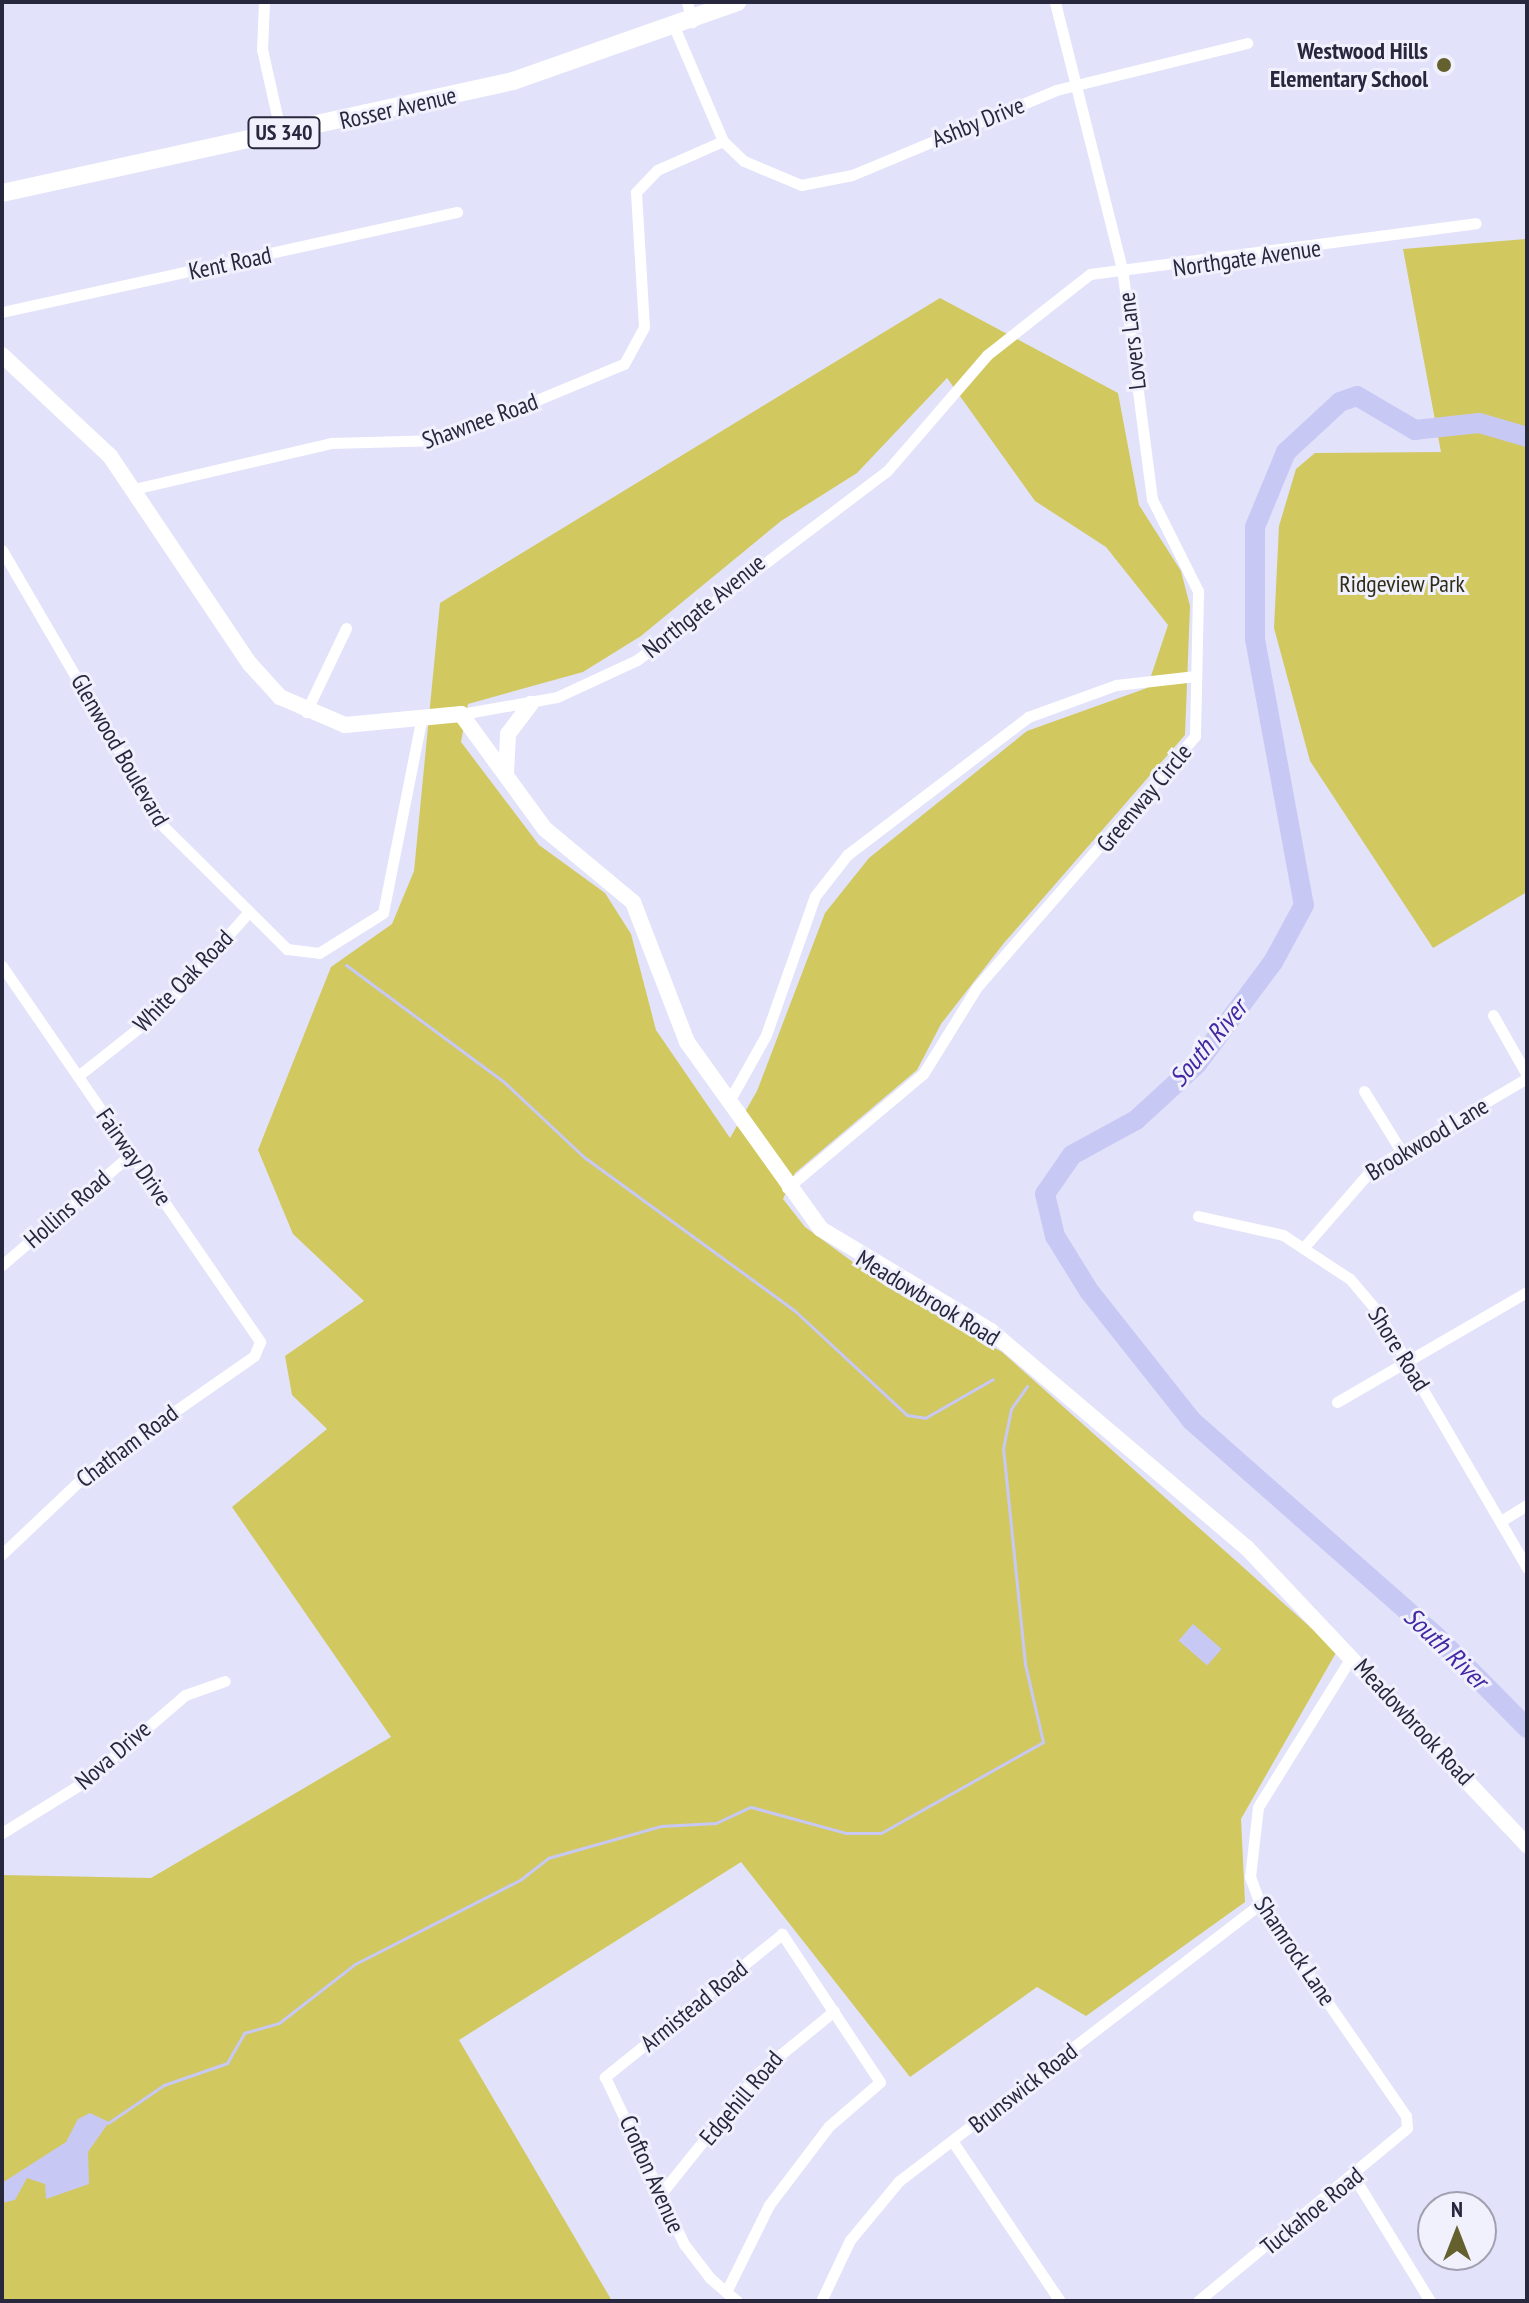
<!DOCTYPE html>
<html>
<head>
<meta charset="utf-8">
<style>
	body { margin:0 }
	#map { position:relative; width:1529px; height:2303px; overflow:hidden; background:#e2e2fa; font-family:"PT Sans Narrow",sans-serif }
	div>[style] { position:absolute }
	.green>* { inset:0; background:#d1c95f }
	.water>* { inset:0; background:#c8c8f5; transform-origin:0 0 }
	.stream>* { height:3px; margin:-1.5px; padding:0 1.5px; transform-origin:1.5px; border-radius:1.5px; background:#c8c8f5 }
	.river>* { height:20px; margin:-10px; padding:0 10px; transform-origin:10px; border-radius:10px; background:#c8c8f5 }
	.street>* { height:11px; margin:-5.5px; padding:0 5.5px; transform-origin:5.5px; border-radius:5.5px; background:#fff }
	.secondary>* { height:16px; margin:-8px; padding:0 8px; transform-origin:8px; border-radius:8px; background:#fff }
	.primary>* { height:18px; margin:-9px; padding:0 9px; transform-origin:9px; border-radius:9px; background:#fff }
	.dots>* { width:22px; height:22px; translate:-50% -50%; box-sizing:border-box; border:4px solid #f0f1fd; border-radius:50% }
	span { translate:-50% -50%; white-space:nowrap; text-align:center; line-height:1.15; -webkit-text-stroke:6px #f0f1fd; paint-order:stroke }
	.shield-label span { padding:2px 6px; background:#f0f1fd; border:2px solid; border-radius:6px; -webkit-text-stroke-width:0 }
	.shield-label { font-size:22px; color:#27273d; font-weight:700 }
	.poi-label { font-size:24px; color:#27273d; font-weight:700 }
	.right { translate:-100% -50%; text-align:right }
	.street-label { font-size:24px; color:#27273d }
	.park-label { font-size:24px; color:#2f2d17 }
	.water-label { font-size:26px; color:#4427a2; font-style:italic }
	.frame { position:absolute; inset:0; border:4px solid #27273d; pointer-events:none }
	.north { position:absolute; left:1417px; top:2191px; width:80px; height:80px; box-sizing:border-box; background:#f0f1fd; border:2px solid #a0a0b0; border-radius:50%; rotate:0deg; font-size:22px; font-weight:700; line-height:32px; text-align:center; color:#27273d }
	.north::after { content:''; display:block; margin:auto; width:28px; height:36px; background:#65612e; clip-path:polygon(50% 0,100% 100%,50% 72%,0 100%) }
</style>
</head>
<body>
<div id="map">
	<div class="green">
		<div style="clip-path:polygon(1527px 239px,1527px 892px,1433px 948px,1310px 761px,1274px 628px,1279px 526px,1296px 469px,1315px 453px,1441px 452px,1403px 249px)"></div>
		<div style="clip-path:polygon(evenodd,940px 298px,1118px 393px,1139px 505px,1181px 571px,1190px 606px,1185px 735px,1004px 943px,941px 1024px,917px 1070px,795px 1173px,783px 1199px,805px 1227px,887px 1287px,1002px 1352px,1337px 1651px,1241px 1819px,1245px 1902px,1086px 2016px,1037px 1987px,910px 2077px,741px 1862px,459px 2040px,612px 2301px,2px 2301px,2px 1875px,151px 1878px,391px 1737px,232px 1507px,327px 1429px,292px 1395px,285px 1356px,364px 1301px,293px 1234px,258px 1150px,331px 967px,392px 924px,414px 871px,440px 603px,940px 298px,947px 378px,1035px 501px,1106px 547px,1168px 625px,1147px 688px,1027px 731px,869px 858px,825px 913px,757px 1091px,730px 1138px,656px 1030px,631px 934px,605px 893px,539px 845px,461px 742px,468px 704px,583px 672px,641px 636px,781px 521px,857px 473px,947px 378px)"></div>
	</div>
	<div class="water">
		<div style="left:1193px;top:1624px;width:38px;height:22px;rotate:41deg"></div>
		<div style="clip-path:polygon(90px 2113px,109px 2122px,88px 2152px,89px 2184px,46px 2199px,45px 2184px,27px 2178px,15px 2200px,2px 2203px,2px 2183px,66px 2142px,78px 2119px)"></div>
	</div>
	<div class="stream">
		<div style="left:346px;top:965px;width:195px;rotate:36.5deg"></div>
		<div style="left:503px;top:1081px;width:111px;rotate:43.2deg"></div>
		<div style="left:584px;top:1157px;width:260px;rotate:36.1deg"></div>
		<div style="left:794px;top:1310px;width:154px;rotate:42.9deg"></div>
		<div style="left:907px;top:1415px;width:18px;rotate:9deg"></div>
		<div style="left:925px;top:1418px;width:78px;rotate:-29.8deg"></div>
		<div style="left:108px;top:2123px;width:68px;rotate:-34.2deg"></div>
		<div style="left:164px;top:2085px;width:67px;rotate:-19.2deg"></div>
		<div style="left:227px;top:2063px;width:34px;rotate:-60deg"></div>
		<div style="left:244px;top:2033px;width:36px;rotate:-16deg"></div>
		<div style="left:279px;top:2023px;width:96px;rotate:-37.8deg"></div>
		<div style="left:355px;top:1964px;width:185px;rotate:-27deg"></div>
		<div style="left:520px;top:1880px;width:36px;rotate:-38deg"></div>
		<div style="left:548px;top:1858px;width:117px;rotate:-15.8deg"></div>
		<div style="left:661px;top:1826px;width:55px;rotate:-3.1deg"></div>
		<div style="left:716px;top:1823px;width:38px;rotate:-25deg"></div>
		<div style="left:751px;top:1807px;width:98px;rotate:15.3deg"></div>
		<div style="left:846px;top:1833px;width:35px"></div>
		<div style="left:881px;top:1833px;width:186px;rotate:-29.3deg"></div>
		<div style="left:1043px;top:1742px;width:80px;rotate:-103deg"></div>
		<div style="left:1025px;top:1664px;width:216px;rotate:-95.8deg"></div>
		<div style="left:1003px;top:1449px;width:41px;rotate:-78.7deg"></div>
		<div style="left:1011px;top:1409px;width:28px;rotate:-55deg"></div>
	</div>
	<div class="river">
		<div style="left:1527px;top:437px;width:50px;rotate:-163.7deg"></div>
		<div style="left:1479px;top:423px;width:64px;rotate:173.8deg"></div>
		<div style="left:1415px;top:430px;width:67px;rotate:-149.6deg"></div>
		<div style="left:1357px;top:396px;width:18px;rotate:161deg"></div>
		<div style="left:1340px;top:402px;width:74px;rotate:137.2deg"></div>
		<div style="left:1286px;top:452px;width:81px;rotate:112.5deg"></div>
		<div style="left:1255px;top:527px;width:112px;rotate:90deg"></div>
		<div style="left:1255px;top:639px;width:270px;rotate:79.6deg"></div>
		<div style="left:1304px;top:905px;width:65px;rotate:118.5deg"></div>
		<div style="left:1273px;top:962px;width:127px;rotate:126.7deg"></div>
		<div style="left:1197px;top:1064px;width:83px;rotate:137.4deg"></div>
		<div style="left:1136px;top:1120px;width:73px;rotate:151.3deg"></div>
		<div style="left:1072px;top:1155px;width:47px;rotate:124.7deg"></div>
		<div style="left:1045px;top:1194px;width:43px;rotate:76.6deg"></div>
		<div style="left:1055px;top:1236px;width:65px;rotate:58.3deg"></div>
		<div style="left:1089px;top:1291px;width:166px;rotate:51.6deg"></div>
		<div style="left:1192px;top:1421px;width:327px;rotate:41.4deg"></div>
		<div style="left:1437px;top:1637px;width:128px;rotate:45.3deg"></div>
	</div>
	<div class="street">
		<div style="left:264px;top:2px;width:47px;rotate:92.4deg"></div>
		<div style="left:262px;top:49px;width:87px;rotate:77.4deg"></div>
		<div style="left:687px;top:2px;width:21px;rotate:76deg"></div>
		<div style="left:675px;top:29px;width:122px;rotate:66.8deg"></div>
		<div style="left:723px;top:141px;width:29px;rotate:44deg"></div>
		<div style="left:744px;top:161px;width:62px;rotate:22.8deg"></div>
		<div style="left:801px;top:185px;width:52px;rotate:-11.1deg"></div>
		<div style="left:852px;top:175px;width:221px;rotate:-22.6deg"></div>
		<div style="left:1056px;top:90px;width:197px;rotate:-13.8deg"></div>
		<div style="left:2px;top:312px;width:466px;rotate:-12.4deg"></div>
		<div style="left:134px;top:489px;width:202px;rotate:-13.1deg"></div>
		<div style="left:331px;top:443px;width:110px;rotate:-1.6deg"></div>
		<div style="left:441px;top:440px;width:198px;rotate:-22.6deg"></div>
		<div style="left:624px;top:364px;width:42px;rotate:-61.6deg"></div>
		<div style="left:644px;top:327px;width:135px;rotate:-93.4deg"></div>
		<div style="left:636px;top:192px;width:30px;rotate:-46deg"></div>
		<div style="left:657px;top:170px;width:72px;rotate:-23.7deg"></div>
		<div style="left:2px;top:550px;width:318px;rotate:59.8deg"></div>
		<div style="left:162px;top:825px;width:176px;rotate:44.8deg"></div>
		<div style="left:287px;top:949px;width:32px;rotate:7deg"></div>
		<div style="left:319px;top:953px;width:75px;rotate:-32deg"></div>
		<div style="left:383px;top:913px;width:196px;rotate:-78.8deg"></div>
		<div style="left:306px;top:712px;width:93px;rotate:-64.5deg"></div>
		<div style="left:461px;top:714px;width:97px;rotate:-10deg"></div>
		<div style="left:557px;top:697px;width:88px;rotate:-24.8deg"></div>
		<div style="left:637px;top:660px;width:313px;rotate:-37.1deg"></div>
		<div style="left:887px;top:471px;width:153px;rotate:-49.2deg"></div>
		<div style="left:987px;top:355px;width:131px;rotate:-38.2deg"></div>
		<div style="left:1090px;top:274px;width:389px;rotate:-7.5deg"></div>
		<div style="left:2px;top:966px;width:456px;rotate:55.5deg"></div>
		<div style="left:260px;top:1342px;width:15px;rotate:113deg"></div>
		<div style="left:254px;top:1356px;width:198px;rotate:145.1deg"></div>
		<div style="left:92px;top:1469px;width:124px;rotate:136.6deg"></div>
		<div style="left:1493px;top:1015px;width:69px;rotate:60.5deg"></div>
		<div style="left:78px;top:1076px;width:111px;rotate:-38.4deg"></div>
		<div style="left:165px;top:1007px;width:124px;rotate:-48.6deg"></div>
		<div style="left:1364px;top:1091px;width:70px;rotate:58.3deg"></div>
		<div style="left:728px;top:1103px;width:78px;rotate:-60.8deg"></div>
		<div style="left:766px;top:1035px;width:147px;rotate:-70.6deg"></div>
		<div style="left:815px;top:896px;width:52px;rotate:-52deg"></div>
		<div style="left:847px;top:855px;width:228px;rotate:-37.3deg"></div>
		<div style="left:1028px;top:717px;width:94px;rotate:-20deg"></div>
		<div style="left:1116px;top:685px;width:80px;rotate:-6.5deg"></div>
		<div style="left:787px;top:1188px;width:177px;rotate:-40deg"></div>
		<div style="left:923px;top:1074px;width:102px;rotate:-58.2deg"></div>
		<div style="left:977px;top:987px;width:332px;rotate:-49deg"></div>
		<div style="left:1195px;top:736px;width:145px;rotate:-88.8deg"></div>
		<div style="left:1198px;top:591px;width:103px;rotate:-116.6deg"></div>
		<div style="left:1152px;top:499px;width:232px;rotate:-97.4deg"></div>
		<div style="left:1122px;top:269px;width:275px;rotate:-104.1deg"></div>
		<div style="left:1198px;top:1216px;width:87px;rotate:12.6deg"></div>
		<div style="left:1283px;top:1235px;width:80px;rotate:33.3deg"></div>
		<div style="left:1350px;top:1279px;width:42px;rotate:49.8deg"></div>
		<div style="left:1377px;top:1311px;width:298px;rotate:59.7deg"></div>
		<div style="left:1305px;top:1246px;width:102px;rotate:-49deg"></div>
		<div style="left:1372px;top:1169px;width:180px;rotate:-30.4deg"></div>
		<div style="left:2px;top:1265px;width:172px;rotate:-40.7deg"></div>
		<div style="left:1337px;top:1402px;width:220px;rotate:-30.1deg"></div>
		<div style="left:1501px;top:1521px;width:31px;rotate:-32deg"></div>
		<div style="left:2px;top:1833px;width:97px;rotate:-31.9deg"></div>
		<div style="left:84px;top:1782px;width:133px;rotate:-40.7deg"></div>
		<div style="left:185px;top:1695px;width:42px;rotate:-19.3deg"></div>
		<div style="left:953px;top:2142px;width:192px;rotate:56.1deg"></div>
		<div style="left:1354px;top:2177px;width:145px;rotate:58.5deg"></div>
		<div style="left:659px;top:2196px;width:158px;rotate:-51.2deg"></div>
		<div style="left:758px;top:2073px;width:98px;rotate:-39.2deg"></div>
		<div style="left:726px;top:2292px;width:97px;rotate:-63.7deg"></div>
		<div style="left:769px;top:2205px;width:99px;rotate:-52.8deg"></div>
		<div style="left:829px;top:2126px;width:67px;rotate:-40.8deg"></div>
		<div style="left:880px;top:2082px;width:178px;rotate:-123.5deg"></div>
		<div style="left:782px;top:1934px;width:228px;rotate:141.1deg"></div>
		<div style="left:605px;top:2077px;width:185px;rotate:64.7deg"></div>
		<div style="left:684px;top:2244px;width:43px;rotate:52.6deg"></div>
		<div style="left:710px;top:2278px;width:21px;rotate:41deg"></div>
		<div style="left:726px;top:2292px;width:14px;rotate:39deg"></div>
		<div style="left:821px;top:2301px;width:68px;rotate:-64.6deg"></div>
		<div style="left:850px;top:2240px;width:77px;rotate:-50.3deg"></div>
		<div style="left:899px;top:2181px;width:455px;rotate:-37.5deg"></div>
		<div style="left:1198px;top:2301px;width:271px;rotate:-39.6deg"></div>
		<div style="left:1407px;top:2128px;width:12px;rotate:-95deg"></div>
		<div style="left:1406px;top:2116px;width:257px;rotate:-124.6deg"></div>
		<div style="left:1260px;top:1904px;width:29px;rotate:-110deg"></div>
		<div style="left:1250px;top:1877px;width:70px;rotate:-83.5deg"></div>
		<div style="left:1258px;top:1807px;width:178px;rotate:-58.1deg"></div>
	</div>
	<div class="secondary">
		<div style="left:2px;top:355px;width:148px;rotate:43.1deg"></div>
		<div style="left:110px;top:456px;width:251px;rotate:56.1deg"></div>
		<div style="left:250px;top:664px;width:45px;rotate:47.7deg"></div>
		<div style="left:280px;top:697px;width:71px;rotate:23.3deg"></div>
		<div style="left:345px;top:725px;width:117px;rotate:-5.4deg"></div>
		<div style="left:461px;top:714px;width:142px;rotate:53.9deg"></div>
		<div style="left:545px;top:829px;width:114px;rotate:39.7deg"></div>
		<div style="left:633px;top:902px;width:150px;rotate:68.9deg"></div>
		<div style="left:687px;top:1042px;width:230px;rotate:54.4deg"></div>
		<div style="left:821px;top:1229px;width:198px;rotate:31deg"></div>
		<div style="left:991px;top:1331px;width:334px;rotate:40.3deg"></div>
		<div style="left:1246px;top:1547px;width:410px;rotate:46.7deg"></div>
		<div style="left:506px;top:773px;width:39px;rotate:-87deg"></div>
		<div style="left:508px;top:734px;width:38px;rotate:-53deg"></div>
	</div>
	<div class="primary">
		<div style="left:2px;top:193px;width:523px;rotate:-12.36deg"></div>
		<div style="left:513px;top:81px;width:238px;rotate:-19.4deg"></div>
	</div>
	<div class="dots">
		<div style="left:1444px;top:65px;background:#65612e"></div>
	</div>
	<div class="shield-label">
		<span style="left:284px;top:133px">US 340</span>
	</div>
	<div class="poi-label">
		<span class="right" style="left:1428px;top:65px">Westwood Hills<br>Elementary School</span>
	</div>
	<div class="street-label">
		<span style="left:398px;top:108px;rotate:-13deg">Rosser Avenue</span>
		<span style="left:978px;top:122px;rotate:-22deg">Ashby Drive</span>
		<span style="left:1247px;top:258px;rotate:-8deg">Northgate Avenue</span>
		<span style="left:230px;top:263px;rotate:-12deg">Kent Road</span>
		<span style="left:1132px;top:341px;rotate:-97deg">Lovers Lane</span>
		<span style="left:480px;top:421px;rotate:-20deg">Shawnee Road</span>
		<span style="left:704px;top:606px;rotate:-39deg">Northgate Avenue</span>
		<span style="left:120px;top:750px;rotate:60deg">Glenwood Boulevard</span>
		<span style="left:1144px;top:798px;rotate:-50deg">Greenway Circle</span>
		<span style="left:183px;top:981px;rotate:-46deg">White Oak Road</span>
		<span style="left:1427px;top:1139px;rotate:-31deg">Brookwood Lane</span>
		<span style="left:134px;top:1157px;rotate:55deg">Fairway Drive</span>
		<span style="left:67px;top:1209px;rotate:-41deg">Hollins Road</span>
		<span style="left:928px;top:1298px;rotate:31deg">Meadowbrook Road</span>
		<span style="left:1399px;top:1349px;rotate:58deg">Shore Road</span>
		<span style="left:127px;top:1446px;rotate:-37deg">Chatham Road</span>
		<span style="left:1414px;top:1722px;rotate:47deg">Meadowbrook Road</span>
		<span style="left:113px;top:1755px;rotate:-41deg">Nova Drive</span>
		<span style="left:1295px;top:1951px;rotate:56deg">Shamrock Lane</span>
		<span style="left:694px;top:2006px;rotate:-39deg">Armistead Road</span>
		<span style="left:1023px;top:2088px;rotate:-38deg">Brunswick Road</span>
		<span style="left:741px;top:2098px;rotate:-50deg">Edgehill Road</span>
		<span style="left:652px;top:2174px;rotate:66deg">Crofton Avenue</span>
		<span style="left:1312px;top:2211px;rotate:-39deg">Tuckahoe Road</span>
	</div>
	<div class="park-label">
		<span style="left:1402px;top:584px">Ridgeview Park</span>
	</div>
	<div class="water-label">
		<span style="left:1208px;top:1043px;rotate:-50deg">South River</span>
		<span style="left:1446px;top:1648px;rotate:44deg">South River</span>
	</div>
	<div class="frame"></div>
	<div class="north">N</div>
</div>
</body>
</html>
